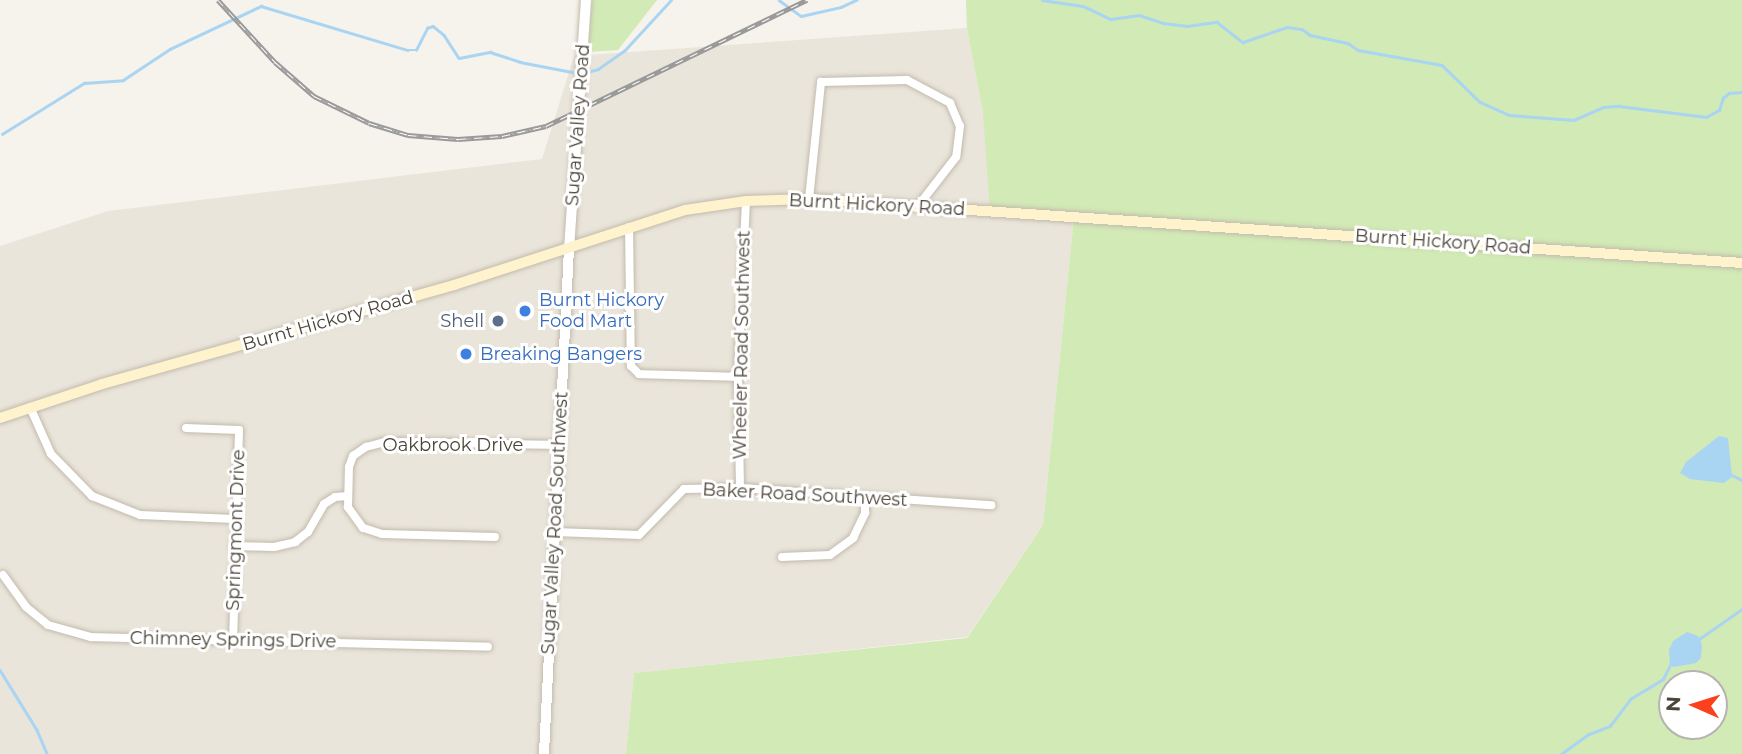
<!DOCTYPE html>
<html>
<head>
<meta charset="utf-8">
<style>
	body { margin:0 }
	#map { position:relative; width:1742px; height:754px; overflow:hidden; background:#f6f3ec; font-family:Montserrat,sans-serif }
	div>[style] { position:absolute }
	.residential>* { inset:0; background:#eae5da }
	.green>* { inset:0; background:#d2eab5 }
	.water>* { inset:0; background:#a9d4f2 }
	.stream>* { height:2.5px; margin:-1.25px; padding:0 1.25px; transform-origin:1.25px; border-radius:1.25px; background:#a9d4f2 }
	.roads { filter:drop-shadow(0 0 2px #c2bbae) drop-shadow(0 0 2px #c2bbae) }
	.minor>* { height:8px; margin:-4px; padding:0 4px; transform-origin:4px; border-radius:4px; background:#fff }
	.tertiary>* { height:10px; margin:-5px; padding:0 5px; transform-origin:5px; border-radius:5px; background:#fff }
	.secondary>* { height:10px; margin:-5px; padding:0 5px; transform-origin:5px; border-radius:5px; background:#fff3cd }
	.rail>* { height:5px; margin-top:-2.5px; transform-origin:0; background:repeating-linear-gradient(90deg,#fff 0 8px,#9a9a9a 0 16px); box-sizing:border-box; border-block:2px solid #9a9a9a }
	.dots>* { width:19px; height:19px; translate:-50% -50%; box-sizing:border-box; border:4px solid #fff; border-radius:50% }
	span { translate:-50% -50%; white-space:nowrap; text-align:center; line-height:1.15; -webkit-text-stroke:6px #fff; paint-order:stroke }
	.street-label { font-size:18px; color:#4b4439 }
	.shop-label { font-size:18px; color:#366cbe }
	.left { translate:0 -50%; text-align:left }
	.service-label { font-size:18px; color:#4e5e75 }
	.right { translate:-100% -50%; text-align:right }
	.north { position:absolute; left:1658px; top:670px; width:70px; height:70px; box-sizing:border-box; background:#fff; border:2px solid #b7b4b0; border-radius:50%; rotate:273deg; font-size:19px; font-weight:700; line-height:28px; text-align:center; color:#4b4439 }
	.north::after { content:''; display:block; margin:auto; width:24px; height:32px; background:#fc3f1d; clip-path:polygon(50% 0,100% 100%,50% 72%,0 100%) }
</style>
</head>
<body>
<div id="map">
	<div class="residential">
		<div style="clip-path:polygon(967px 28px,983px 113px,1074px 217px,1043px 525px,967px 637px,634px 673px,626px 754px,0 754px,0 246px,108px 211px,542px 159px,574px 56px)"></div>
	</div>
	<div class="green">
		<div style="clip-path:polygon(592px 0,657px 0,618px 50px,588px 52px)"></div>
		<div style="clip-path:polygon(evenodd,966px 0,1742px 0,1742px 754px,626px 754px,634px 673px,967px 638px,1043px 525px,1074px 217px,990px 211px,983px 113px,967px 28px,966px 0,1672px 684px,1714px 684px,1714px 726px,1672px 726px,1672px 684px)"></div>
	</div>
	<div class="water">
		<div style="clip-path:polygon(1719px 436px,1728px 438px,1732px 477px,1724px 483px,1690px 479px,1680px 473px,1686px 462px)"></div>
		<div style="clip-path:polygon(1687px 632px,1698px 636px,1702px 645px,1701px 658px,1696px 663px,1674px 667px,1670px 665px,1669px 650px,1673px 641px)"></div>
	</div>
	<div class="stream">
		<div style="left:779px;top:0;width:27px;rotate:36deg"></div>
		<div style="left:801px;top:16px;width:41px;rotate:-12.7deg"></div>
		<div style="left:841px;top:7px;width:17px;rotate:-25deg"></div>
		<div style="left:1042px;top:0;width:41px;rotate:8.3deg"></div>
		<div style="left:1083px;top:6px;width:31px;rotate:25deg"></div>
		<div style="left:1111px;top:19px;width:28px;rotate:-8deg"></div>
		<div style="left:1139px;top:15px;width:25px;rotate:18deg"></div>
		<div style="left:1163px;top:23px;width:24px;rotate:7deg"></div>
		<div style="left:1187px;top:26px;width:30px;rotate:-8deg"></div>
		<div style="left:1217px;top:22px;width:33px;rotate:38deg"></div>
		<div style="left:1243px;top:42px;width:46px;rotate:-18.8deg"></div>
		<div style="left:1287px;top:27px;width:15px;rotate:8deg"></div>
		<div style="left:1302px;top:29px;width:10px;rotate:37deg"></div>
		<div style="left:1310px;top:35px;width:39px;rotate:12deg"></div>
		<div style="left:1348px;top:43px;width:12px;rotate:35deg"></div>
		<div style="left:1358px;top:50px;width:85px;rotate:10.1deg"></div>
		<div style="left:1442px;top:65px;width:53px;rotate:44.2deg"></div>
		<div style="left:1480px;top:102px;width:32px;rotate:24deg"></div>
		<div style="left:1509px;top:115px;width:65px;rotate:4.4deg"></div>
		<div style="left:1574px;top:120px;width:32px;rotate:-24deg"></div>
		<div style="left:1603px;top:107px;width:16px;rotate:-4deg"></div>
		<div style="left:1619px;top:106px;width:88px;rotate:7.2deg"></div>
		<div style="left:1706px;top:117px;width:15px;rotate:-28deg"></div>
		<div style="left:1719px;top:110px;width:13px;rotate:-72deg"></div>
		<div style="left:1723px;top:98px;width:8px;rotate:-40deg"></div>
		<div style="left:1729px;top:93px;width:13px;rotate:-4deg"></div>
		<div style="left:584px;top:73px;width:15px;rotate:-16deg"></div>
		<div style="left:598px;top:69px;width:32px;rotate:-35deg"></div>
		<div style="left:624px;top:51px;width:69px;rotate:-47.3deg"></div>
		<div style="left:2px;top:134px;width:97px;rotate:-31.9deg"></div>
		<div style="left:84px;top:83px;width:39px;rotate:-4deg"></div>
		<div style="left:123px;top:80px;width:56px;rotate:-33.4deg"></div>
		<div style="left:170px;top:49px;width:101px;rotate:-25.3deg"></div>
		<div style="left:261px;top:6px;width:153px;rotate:16.7deg"></div>
		<div style="left:408px;top:50px;width:8px"></div>
		<div style="left:416px;top:50px;width:25px;rotate:-63deg"></div>
		<div style="left:427px;top:28px;width:6px;rotate:-18deg"></div>
		<div style="left:433px;top:26px;width:14px;rotate:39deg"></div>
		<div style="left:444px;top:35px;width:27px;rotate:57deg"></div>
		<div style="left:459px;top:58px;width:32px;rotate:-11deg"></div>
		<div style="left:490px;top:52px;width:32px;rotate:18deg"></div>
		<div style="left:520px;top:62px;width:58px;rotate:10.9deg"></div>
		<div style="left:1732px;top:475px;width:11px;rotate:27deg"></div>
		<div style="left:1699px;top:639px;width:52px;rotate:-34.9deg"></div>
		<div style="left:0;top:670px;width:70px;rotate:58.3deg"></div>
		<div style="left:37px;top:730px;width:26px;rotate:67deg"></div>
		<div style="left:1561px;top:754px;width:34px;rotate:-36deg"></div>
		<div style="left:1589px;top:734px;width:22px;rotate:-21deg"></div>
		<div style="left:1610px;top:726px;width:34px;rotate:-53deg"></div>
		<div style="left:1630px;top:699px;width:39px;rotate:-31deg"></div>
		<div style="left:1663px;top:679px;width:16px;rotate:-63deg"></div>
	</div>
	<div class="roads">
		<div class="minor">
			<div style="left:809px;top:199px;width:118px;rotate:-84.1deg"></div>
			<div style="left:821px;top:82px;width:86px;rotate:-1.3deg"></div>
			<div style="left:907px;top:80px;width:49px;rotate:28.1deg"></div>
			<div style="left:950px;top:103px;width:25px;rotate:67deg"></div>
			<div style="left:960px;top:126px;width:31px;rotate:97deg"></div>
			<div style="left:956px;top:157px;width:62px;rotate:127.8deg"></div>
			<div style="left:629px;top:227px;width:139px;rotate:89.2deg"></div>
			<div style="left:631px;top:366px;width:11px;rotate:45deg"></div>
			<div style="left:639px;top:374px;width:99px;rotate:1.7deg"></div>
			<div style="left:30px;top:407px;width:51px;rotate:65.9deg"></div>
			<div style="left:51px;top:454px;width:59px;rotate:45.7deg"></div>
			<div style="left:92px;top:496px;width:52px;rotate:21.6deg"></div>
			<div style="left:140px;top:515px;width:94px;rotate:2.4deg"></div>
			<div style="left:186px;top:428px;width:53px;rotate:2.2deg"></div>
			<div style="left:239px;top:430px;width:210px;rotate:91.6deg"></div>
			<div style="left:740px;top:488px;width:111px;rotate:-91deg"></div>
			<div style="left:738px;top:377px;width:176px;rotate:-87.4deg"></div>
			<div style="left:555px;top:532px;width:84px;rotate:2deg"></div>
			<div style="left:639px;top:535px;width:64px;rotate:-45.6deg"></div>
			<div style="left:684px;top:489px;width:56px;rotate:-1deg"></div>
			<div style="left:740px;top:488px;width:252px;rotate:3.9deg"></div>
			<div style="left:495px;top:537px;width:113px;rotate:-178.5deg"></div>
			<div style="left:382px;top:534px;width:20px;rotate:-162deg"></div>
			<div style="left:363px;top:528px;width:26px;rotate:-126deg"></div>
			<div style="left:348px;top:507px;width:40px;rotate:-88.6deg"></div>
			<div style="left:349px;top:467px;width:12px;rotate:-70deg"></div>
			<div style="left:353px;top:456px;width:16px;rotate:-35deg"></div>
			<div style="left:366px;top:447px;width:20px;rotate:-15deg"></div>
			<div style="left:385px;top:442px;width:173px;rotate:1deg"></div>
			<div style="left:234px;top:546px;width:40px;rotate:1.4deg"></div>
			<div style="left:274px;top:547px;width:22px;rotate:-13deg"></div>
			<div style="left:295px;top:542px;width:16px;rotate:-38deg"></div>
			<div style="left:308px;top:532px;width:32px;rotate:-60deg"></div>
			<div style="left:324px;top:504px;width:13px;rotate:-32deg"></div>
			<div style="left:335px;top:497px;width:13px;rotate:-4deg"></div>
			<div style="left:782px;top:557px;width:48px;rotate:-2.4deg"></div>
			<div style="left:830px;top:555px;width:29px;rotate:-36deg"></div>
			<div style="left:853px;top:538px;width:28px;rotate:-64deg"></div>
			<div style="left:865px;top:513px;width:15px;rotate:-90deg"></div>
			<div style="left:3px;top:575px;width:39px;rotate:54deg"></div>
			<div style="left:26px;top:607px;width:28px;rotate:39deg"></div>
			<div style="left:48px;top:625px;width:45px;rotate:15.6deg"></div>
			<div style="left:91px;top:637px;width:397px;rotate:1.4deg"></div>
		</div>
		<div class="tertiary">
			<div style="left:544px;top:754px;width:506px;rotate:-87.17deg"></div>
			<div style="left:569px;top:249px;width:250px;rotate:-86.1deg"></div>
		</div>
		<div class="secondary">
			<div style="left:0;top:418px;width:108px;rotate:-18.4deg"></div>
			<div style="left:102px;top:384px;width:366px;rotate:-15.7deg"></div>
			<div style="left:454px;top:285px;width:243px;rotate:-18deg"></div>
			<div style="left:685px;top:210px;width:62px;rotate:-8.4deg"></div>
			<div style="left:746px;top:201px;width:63px;rotate:-1.8deg"></div>
			<div style="left:809px;top:199px;width:935px;rotate:3.92deg"></div>
		</div>
	</div>
	<div class="rail">
		<div style="left:218px;top:0;width:84px;rotate:47.4deg"></div>
		<div style="left:275px;top:62px;width:52px;rotate:41.1deg"></div>
		<div style="left:314px;top:96px;width:61px;rotate:26.1deg"></div>
		<div style="left:369px;top:123px;width:41px;rotate:17.1deg"></div>
		<div style="left:408px;top:135px;width:50px;rotate:4.6deg"></div>
		<div style="left:458px;top:139px;width:44px;rotate:-3.9deg"></div>
		<div style="left:502px;top:136px;width:45px;rotate:-12.8deg"></div>
		<div style="left:546px;top:126px;width:290px;rotate:-25.8deg"></div>
	</div>
	<div class="dots">
		<div style="left:525px;top:311px;background:#3f7fe0"></div>
		<div style="left:498px;top:321px;background:#5c6f8a"></div>
		<div style="left:466px;top:354px;background:#3f7fe0"></div>
	</div>
	<div class="street-label">
		<span style="left:578px;top:125px;rotate:-86deg">Sugar Valley Road</span>
		<span style="left:877px;top:205px;rotate:3deg">Burnt Hickory Road</span>
		<span style="left:1443px;top:242px;rotate:4deg">Burnt Hickory Road</span>
		<span style="left:328px;top:321px;rotate:-16deg">Burnt Hickory Road</span>
		<span style="left:742px;top:345px;rotate:-89deg">Wheeler Road Southwest</span>
		<span style="left:453px;top:445px">Oakbrook Drive</span>
		<span style="left:805px;top:495px;rotate:3deg">Baker Road Southwest</span>
		<span style="left:555px;top:523px;rotate:-87deg">Sugar Valley Road Southwest</span>
		<span style="left:236px;top:530px;rotate:-88deg">Springmont Drive</span>
		<span style="left:233px;top:640px;rotate:1deg">Chimney Springs Drive</span>
	</div>
	<div class="shop-label">
		<span class="left" style="left:539px;top:311px">Burnt Hickory<br>Food Mart</span>
		<span class="left" style="left:480px;top:354px">Breaking Bangers</span>
	</div>
	<div class="service-label">
		<span class="right" style="left:484px;top:321px">Shell</span>
	</div>
	<div class="north">N</div>
</div>
</body>
</html>
